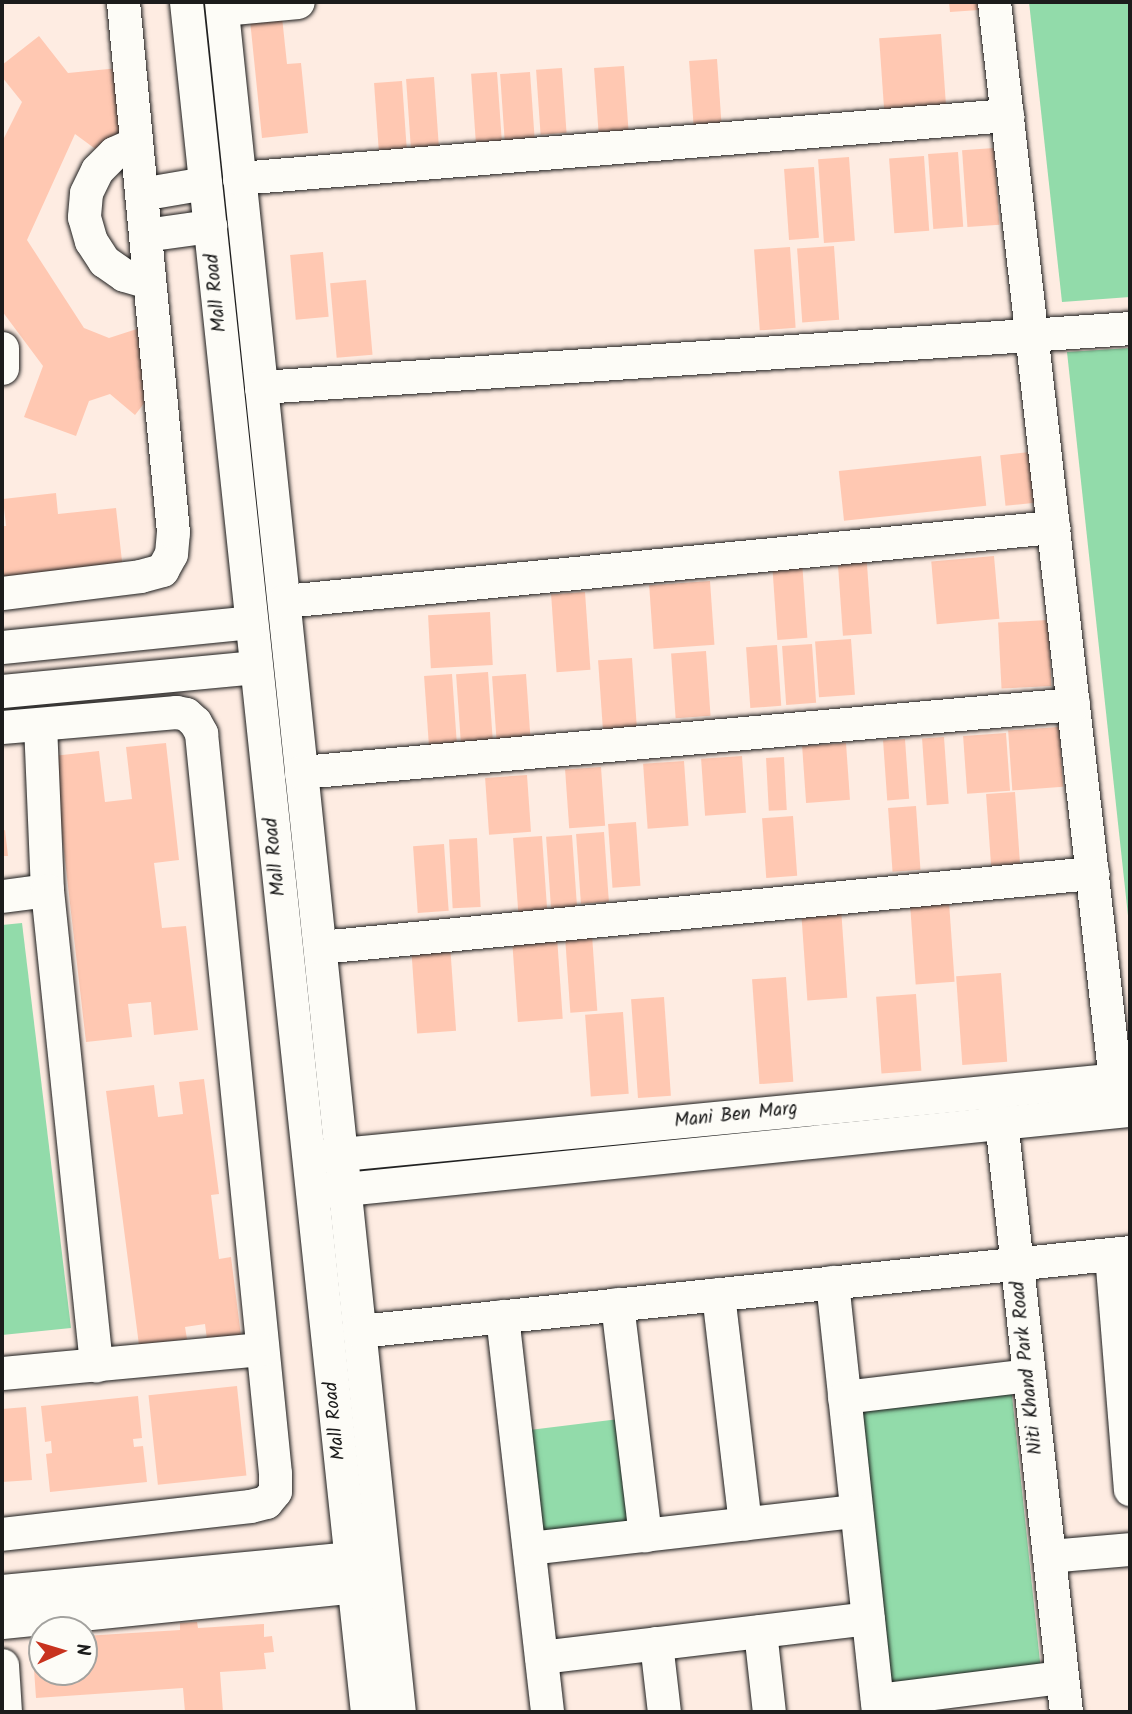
<!DOCTYPE html>
<html>
<head>
<meta charset="utf-8">
<style>
	body { margin:0 }
	#map { position:relative; width:1132px; height:1714px; overflow:hidden; background:#feece2; font-family:Kalam,sans-serif }
	div>[style] { position:absolute }
	.green>* { inset:0; background:#92dbaa; transform-origin:0 0 }
	.building>* { inset:0; background:#ffc8b2; transform-origin:0 0 }
	.roads { filter:drop-shadow(0 0 2px #1c1c1c) drop-shadow(0 0 2px #1c1c1c) }
	.minor>* { height:33px; margin:-16.5px; padding:0 16.5px; transform-origin:16.5px; border-radius:16.5px; background:#fdfcf7 }
	span { translate:-50% -50%; white-space:nowrap; text-align:center; line-height:1.15; -webkit-text-stroke:5px #fdfcf7; paint-order:stroke }
	.street-label { font-size:19px; color:#1c1c1c }
	.frame { position:absolute; inset:0; border:4px solid #1c1c1c; pointer-events:none }
	.north { position:absolute; left:28px; top:1616px; width:70px; height:70px; box-sizing:border-box; background:#fdfcf7; border:2px solid #a3a29f; border-radius:50%; rotate:86deg; font-size:19px; font-weight:700; line-height:28px; text-align:center; color:#1c1c1c }
	.north::after { content:''; display:block; margin:auto; width:24px; height:32px; background:#c8321e; clip-path:polygon(50% 0,100% 100%,50% 72%,0 100%) }
</style>
</head>
<body>
<div id="map">
	<div class="green">
		<div style="clip-path:polygon(1029px 2px,1130px 2px,1130px 297px,1062px 302px)"></div>
		<div style="clip-path:polygon(1130px 348px,1130px 934px,1067px 352px)"></div>
		<div style="clip-path:polygon(22px 923px,71px 1328px,2px 1335px,2px 925px)"></div>
		<div style="left:1011px;top:1386px;width:284px;height:152px;rotate:84deg"></div>
		<div style="left:619px;top:1419px;width:104px;height:90px;rotate:83deg"></div>
	</div>
	<div class="building">
		<div style="clip-path:polygon(949px 2px,978px 2px,979px 10px,950px 12px)"></div>
		<div style="clip-path:polygon(282px 17px,287px 64px,301px 63px,308px 133px,262px 138px,250px 20px)"></div>
		<div style="left:941px;top:34px;width:74px;height:62px;rotate:86deg"></div>
		<div style="clip-path:polygon(39px 36px,68px 73px,119px 68px,124px 130px,105px 156px,75px 134px,27px 240px,84px 328px,109px 338px,143px 327px,149px 397px,135px 415px,110px 394px,89px 401px,76px 436px,24px 417px,43px 366px,2px 311px,2px 142px,22px 102px,2px 77px,2px 65px)"></div>
		<div style="left:717px;top:59px;width:71px;height:28px;rotate:86deg"></div>
		<div style="left:624px;top:66px;width:65px;height:30px;rotate:86deg"></div>
		<div style="left:562px;top:68px;width:65px;height:26px;rotate:86deg"></div>
		<div style="left:497px;top:72px;width:76px;height:26px;rotate:86deg"></div>
		<div style="left:530px;top:72px;width:71px;height:30px;rotate:86deg"></div>
		<div style="left:434px;top:77px;width:77px;height:28px;rotate:86deg"></div>
		<div style="left:402px;top:81px;width:76px;height:28px;rotate:86deg"></div>
		<div style="left:994px;top:148px;width:77px;height:32px;rotate:86deg"></div>
		<div style="left:958px;top:152px;width:75px;height:30px;rotate:86deg"></div>
		<div style="left:924px;top:156px;width:75px;height:35px;rotate:86deg"></div>
		<div style="left:849px;top:157px;width:84px;height:31px;rotate:86deg"></div>
		<div style="left:814px;top:167px;width:71px;height:30px;rotate:86deg"></div>
		<div style="left:834px;top:246px;width:74px;height:37px;rotate:86deg"></div>
		<div style="left:790px;top:247px;width:81px;height:36px;rotate:86deg"></div>
		<div style="left:323px;top:252px;width:65px;height:33px;rotate:85deg"></div>
		<div style="left:366px;top:280px;width:75px;height:36px;rotate:85deg"></div>
		<div style="left:1030px;top:452px;width:51px;height:30px;rotate:84deg"></div>
		<div style="left:981px;top:456px;width:50px;height:143px;rotate:84deg"></div>
		<div style="clip-path:polygon(56px 493px,58px 514px,116px 508px,123px 570px,2px 583px,2px 526px,6px 526px,3px 499px)"></div>
		<div style="left:866px;top:550px;width:84px;height:29px;rotate:86deg"></div>
		<div style="left:994px;top:556px;width:63px;height:63px;rotate:85deg"></div>
		<div style="left:802px;top:561px;width:77px;height:30px;rotate:86deg"></div>
		<div style="left:710px;top:581px;width:64px;height:61px;rotate:86deg"></div>
		<div style="left:585px;top:592px;width:78px;height:34px;rotate:86deg"></div>
		<div style="left:490px;top:612px;width:53px;height:62px;rotate:87deg"></div>
		<div style="left:1048px;top:620px;width:66px;height:50px;rotate:87deg"></div>
		<div style="left:851px;top:639px;width:56px;height:36px;rotate:86deg"></div>
		<div style="left:812px;top:644px;width:59px;height:30px;rotate:86deg"></div>
		<div style="left:777px;top:645px;width:61px;height:31px;rotate:86deg"></div>
		<div style="left:706px;top:651px;width:65px;height:35px;rotate:86deg"></div>
		<div style="left:632px;top:658px;width:70px;height:34px;rotate:86deg"></div>
		<div style="left:488px;top:672px;width:72px;height:32px;rotate:86deg"></div>
		<div style="left:452px;top:674px;width:75px;height:28px;rotate:86deg"></div>
		<div style="left:526px;top:674px;width:67px;height:34px;rotate:86deg"></div>
		<div style="left:1059px;top:727px;width:60px;height:51px;rotate:86deg"></div>
		<div style="left:1006px;top:733px;width:58px;height:43px;rotate:86deg"></div>
		<div style="left:944px;top:737px;width:67px;height:22px;rotate:86deg"></div>
		<div style="left:905px;top:739px;width:60px;height:22px;rotate:86deg"></div>
		<div style="clip-path:polygon(166px 743px,179px 860px,154px 863px,162px 928px,186px 926px,198px 1030px,154px 1035px,151px 1002px,128px 1004px,132px 1037px,86px 1042px,53px 756px,99px 751px,105px 802px,132px 799px,126px 747px)"></div>
		<div style="left:846px;top:743px;width:57px;height:44px;rotate:86deg"></div>
		<div style="left:742px;top:756px;width:57px;height:41px;rotate:86deg"></div>
		<div style="left:784px;top:757px;width:53px;height:18px;rotate:87deg"></div>
		<div style="left:684px;top:761px;width:65px;height:41px;rotate:86deg"></div>
		<div style="left:601px;top:767px;width:59px;height:36px;rotate:86deg"></div>
		<div style="left:527px;top:775px;width:57px;height:42px;rotate:86deg"></div>
		<div style="left:1015px;top:792px;width:72px;height:29px;rotate:86deg"></div>
		<div style="left:916px;top:806px;width:64px;height:28px;rotate:86deg"></div>
		<div style="left:793px;top:816px;width:60px;height:31px;rotate:86deg"></div>
		<div style="left:636px;top:822px;width:64px;height:28px;rotate:86deg"></div>
		<div style="clip-path:polygon(5px 830px,8px 856px,2px 856px,2px 831px)"></div>
		<div style="left:604px;top:832px;width:70px;height:28px;rotate:86deg"></div>
		<div style="left:572px;top:835px;width:72px;height:26px;rotate:86deg"></div>
		<div style="left:542px;top:836px;width:79px;height:29px;rotate:86deg"></div>
		<div style="left:477px;top:838px;width:69px;height:28px;rotate:87deg"></div>
		<div style="left:444px;top:844px;width:67px;height:31px;rotate:86deg"></div>
		<div style="left:949px;top:902px;width:80px;height:39px;rotate:86deg"></div>
		<div style="left:841px;top:908px;width:90px;height:40px;rotate:86deg"></div>
		<div style="left:592px;top:935px;width:76px;height:27px;rotate:86deg"></div>
		<div style="left:557px;top:937px;width:82px;height:45px;rotate:86deg"></div>
		<div style="left:450px;top:944px;width:87px;height:39px;rotate:86deg"></div>
		<div style="left:1001px;top:973px;width:89px;height:45px;rotate:86deg"></div>
		<div style="left:786px;top:977px;width:105px;height:34px;rotate:86deg"></div>
		<div style="left:916px;top:994px;width:77px;height:40px;rotate:86deg"></div>
		<div style="left:664px;top:997px;width:99px;height:33px;rotate:86deg"></div>
		<div style="left:623px;top:1012px;width:82px;height:38px;rotate:86deg"></div>
		<div style="clip-path:polygon(204px 1079px,219px 1194px,211px 1195px,219px 1259px,231px 1257px,241px 1336px,207px 1340px,205px 1324px,185px 1327px,187px 1339px,139px 1345px,106px 1091px,154px 1085px,158px 1117px,183px 1114px,179px 1082px)"></div>
		<div style="left:237px;top:1386px;width:90px;height:89px;rotate:84deg"></div>
		<div style="clip-path:polygon(138px 1396px,142px 1438px,133px 1439px,134px 1447px,143px 1446px,147px 1482px,50px 1492px,46px 1454px,52px 1453px,51px 1441px,45px 1442px,41px 1406px)"></div>
		<div style="clip-path:polygon(26px 1407px,32px 1480px,2px 1482px,2px 1409px)"></div>
		<div style="clip-path:polygon(197px 1622px,198px 1628px,264px 1624px,264px 1637px,272px 1636px,274px 1652px,264px 1653px,266px 1669px,220px 1672px,223px 1712px,185px 1712px,183px 1688px,36px 1698px,32px 1640px,42px 1639px,42px 1672px,84px 1672px,84px 1636px,180px 1630px,180px 1623px)"></div>
	</div>
	<div class="roads">
		<div class="minor">
			<div style="left:186px;top:2px;width:1720px;rotate:83.96deg"></div>
			<div style="left:221px;top:2px;width:1719px;rotate:84.06deg"></div>
			<div style="left:994px;top:2px;width:1085px;rotate:83.6deg"></div>
			<div style="left:222px;top:9px;width:76px;rotate:-5.3deg"></div>
			<div style="left:136px;top:143px;width:24px;rotate:156deg"></div>
			<div style="left:114px;top:153px;width:24px;rotate:135deg"></div>
			<div style="left:97px;top:170px;width:25px;rotate:116deg"></div>
			<div style="left:86px;top:193px;width:24px;rotate:95deg"></div>
			<div style="left:84px;top:217px;width:25px;rotate:74deg"></div>
			<div style="left:91px;top:241px;width:24px;rotate:57deg"></div>
			<div style="left:104px;top:261px;width:24px;rotate:35deg"></div>
			<div style="left:124px;top:275px;width:26px;rotate:16deg"></div>
			<div style="left:239px;top:178px;width:771px;rotate:-4.69deg"></div>
			<div style="left:141px;top:194px;width:65px;rotate:-9.8deg"></div>
			<div style="left:145px;top:235px;width:66px;rotate:-7.9deg"></div>
			<div style="left:2px;top:348px;width:20px;rotate:90deg"></div>
			<div style="left:261px;top:387px;width:871px;rotate:-3.88deg"></div>
			<div style="left:2px;top:593px;width:139px;rotate:-7deg"></div>
			<div style="left:140px;top:576px;width:23px;rotate:-15deg"></div>
			<div style="left:162px;top:570px;width:18px;rotate:-61deg"></div>
			<div style="left:171px;top:554px;width:22px;rotate:-85deg"></div>
			<div style="left:173px;top:532px;width:532px;rotate:-95.39deg"></div>
			<div style="left:284px;top:601px;width:773px;rotate:-5.5deg"></div>
			<div style="left:2px;top:647px;width:250px;rotate:-5.7deg"></div>
			<div style="left:2px;top:691px;width:255px;rotate:-5.4deg"></div>
			<div style="left:40px;top:724px;width:166px;rotate:87.6deg"></div>
			<div style="left:2px;top:727px;width:175px;rotate:-4.9deg"></div>
			<div style="left:176px;top:712px;width:10px;rotate:11deg"></div>
			<div style="left:186px;top:714px;width:12px;rotate:42deg"></div>
			<div style="left:195px;top:722px;width:13px;rotate:61deg"></div>
			<div style="left:201px;top:733px;width:744px;rotate:84.29deg"></div>
			<div style="left:275px;top:1473px;width:18px;rotate:90deg"></div>
			<div style="left:275px;top:1491px;width:14px;rotate:129deg"></div>
			<div style="left:266px;top:1502px;width:16px;rotate:166deg"></div>
			<div style="left:250px;top:1506px;width:250px;rotate:173.6deg"></div>
			<div style="left:301px;top:772px;width:775px;rotate:-5.03deg"></div>
			<div style="left:2px;top:896px;width:45px;rotate:-7.6deg"></div>
			<div style="left:47px;top:890px;width:478px;rotate:84.1deg"></div>
			<div style="left:320px;top:947px;width:776px;rotate:-5.48deg"></div>
			<div style="left:999px;top:1102px;width:614px;rotate:83.73deg"></div>
			<div style="left:321px;top:1156px;width:813px;rotate:-5.51deg"></div>
			<div style="left:325px;top:1191px;width:809px;rotate:-5.75deg"></div>
			<div style="left:1111px;top:1254px;width:236px;rotate:85.4deg"></div>
			<div style="left:832px;top:1282px;width:432px;rotate:83.9deg"></div>
			<div style="left:718px;top:1294px;width:231px;rotate:83.3deg"></div>
			<div style="left:617px;top:1304px;width:233px;rotate:83.1deg"></div>
			<div style="left:502px;top:1316px;width:399px;rotate:83.5deg"></div>
			<div style="left:359px;top:1331px;width:775px;rotate:-5.85deg"></div>
			<div style="left:2px;top:1373px;width:260px;rotate:-5.3deg"></div>
			<div style="left:844px;top:1397px;width:186px;rotate:-6.8deg"></div>
			<div style="left:529px;top:1548px;width:329px;rotate:-6.5deg"></div>
			<div style="left:1049px;top:1556px;width:81px;rotate:-4.9deg"></div>
			<div style="left:2px;top:1591px;width:351px;rotate:-5.4deg"></div>
			<div style="left:2px;top:1622px;width:354px;rotate:-5.8deg"></div>
			<div style="left:760px;top:1631px;width:81px;rotate:83.7deg"></div>
			<div style="left:656px;top:1643px;width:69px;rotate:83.4deg"></div>
			<div style="left:541px;top:1657px;width:329px;rotate:-6.8deg"></div>
			<div style="left:2px;top:1665px;width:47px;rotate:86.3deg"></div>
			<div style="left:877px;top:1700px;width:186px;rotate:-7.1deg"></div>
		</div>
	</div>
	<div class="street-label">
		<span style="left:217px;top:293px;rotate:-96deg">Mall Road</span>
		<span style="left:276px;top:857px;rotate:-96deg">Mall Road</span>
		<span style="left:736px;top:1116px;rotate:-6deg">Mani Ben Marg</span>
		<span style="left:1028px;top:1368px;rotate:-96deg">Niti Khand Park Road</span>
		<span style="left:336px;top:1421px;rotate:-96deg">Mall Road</span>
	</div>
	<div class="frame"></div>
	<div class="north">N</div>
</div>
</body>
</html>
